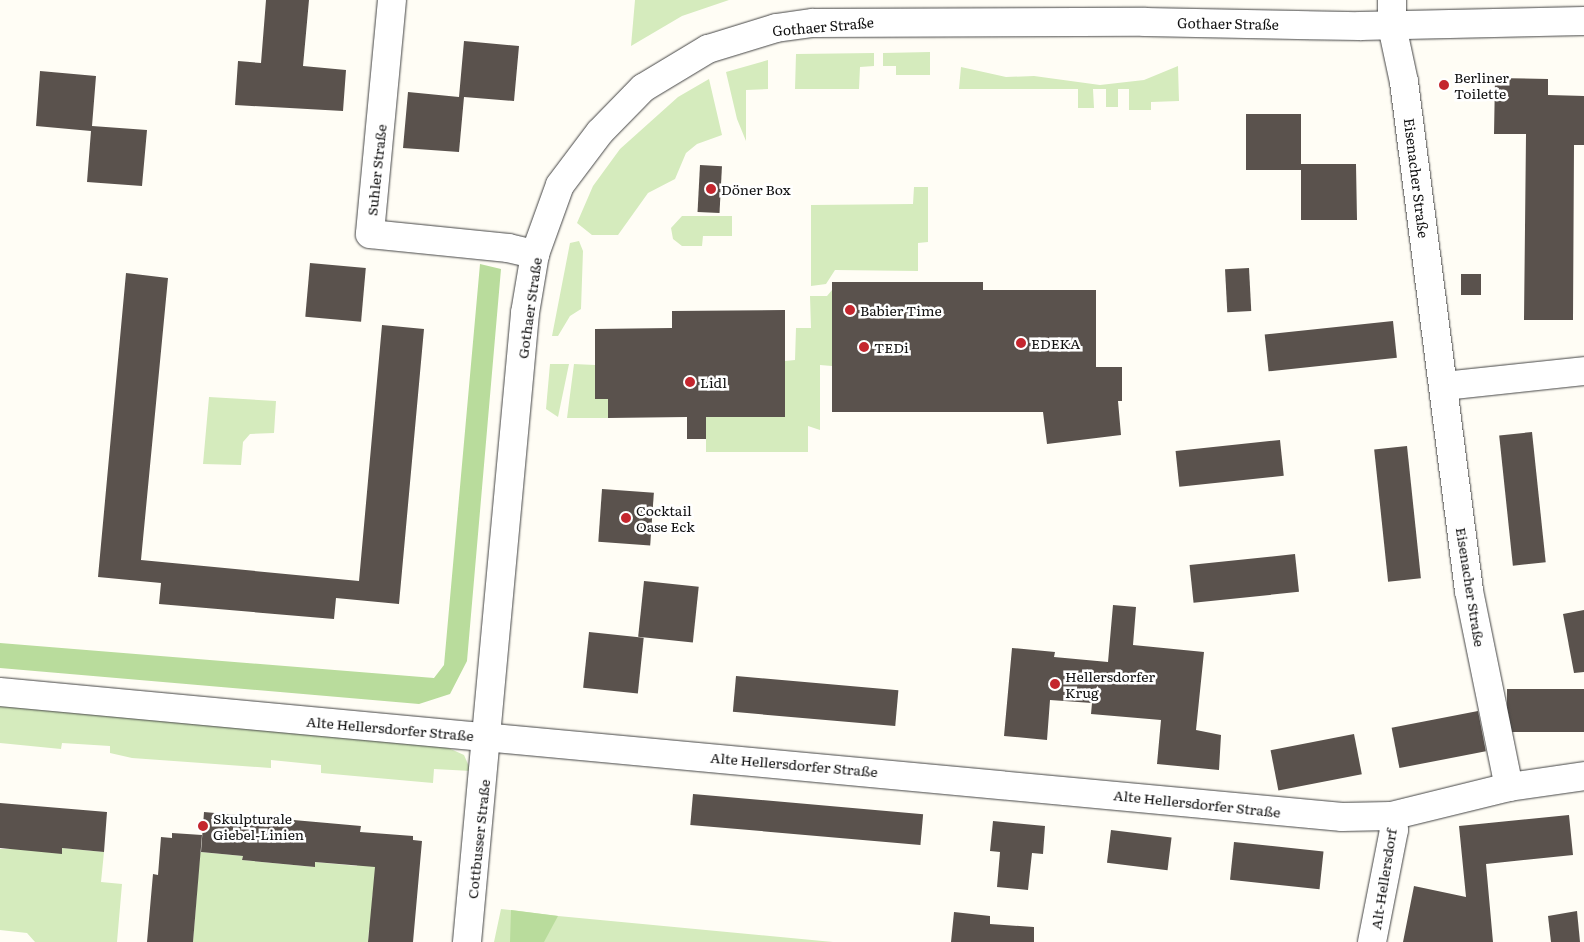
<!DOCTYPE html>
<html>
<head>
<meta charset="utf-8">
<style>
	body { margin:0 }
	#map { position:relative; width:1584px; height:942px; overflow:hidden; background:#fffdf5; font-family:Literata,serif }
	div>[style] { position:absolute }
	.green>* { inset:0; background:#d5ebbd }
	.forest>* { inset:0; background:#b9dc9c }
	.building>* { inset:0; background:#5a524d; transform-origin:0 0 }
	.roads { filter:drop-shadow(0 0 1px #444) drop-shadow(0 0 1px #444) }
	.minor>* { height:28px; margin:-14px; padding:0 14px; transform-origin:14px; border-radius:14px; background:#fff }
	.dots>* { width:14px; height:14px; translate:-50% -50%; box-sizing:border-box; border:2px solid #fff; border-radius:50% }
	span { translate:-50% -50%; white-space:nowrap; text-align:center; line-height:1.15; -webkit-text-stroke:5px #fff; paint-order:stroke }
	.street-label { font-size:14px; color:#111 }
	.poi-label { font-size:14px; color:#111 }
	.left { translate:0 -50%; text-align:left }
</style>
</head>
<body>
<div id="map">
	<div class="green">
		<div style="clip-path:polygon(635px 0,729px 0,682px 16px,631px 46px)"></div>
		<div style="clip-path:polygon(930px 52px,930px 75px,896px 75px,896px 66px,883px 66px,883px 53px)"></div>
		<div style="clip-path:polygon(874px 53px,874px 66px,860px 67px,859px 89px,795px 89px,796px 54px)"></div>
		<div style="clip-path:polygon(768px 60px,768px 89px,746px 90px,746px 141px,737px 119px,726px 72px)"></div>
		<div style="clip-path:polygon(1178px 66px,1179px 101px,1151px 102px,1151px 110px,1129px 110px,1129px 89px,1118px 89px,1118px 107px,1106px 107px,1106px 89px,1093px 89px,1094px 108px,1078px 108px,1078px 89px,959px 89px,961px 67px,1006px 77px,1034px 76px,1100px 85px,1144px 80px)"></div>
		<div style="clip-path:polygon(709px 79px,722px 135px,697px 144px,686px 153px,675px 179px,648px 193px,618px 235px,592px 235px,577px 223px,593px 186px,620px 149px,678px 97px)"></div>
		<div style="clip-path:polygon(914px 187px,928px 187px,928px 242px,918px 243px,918px 271px,835px 270px,826px 284px,811px 286px,811px 205px,913px 204px)"></div>
		<div style="clip-path:polygon(682px 216px,732px 216px,732px 236px,703px 236px,702px 246px,682px 246px,673px 239px,671px 228px)"></div>
		<div style="clip-path:polygon(579px 241px,583px 251px,581px 309px,570px 316px,558px 336px,552px 336px,570px 243px)"></div>
		<div style="clip-path:polygon(832px 290px,832px 366px,820px 365px,820px 430px,808px 426px,808px 452px,706px 452px,706px 417px,785px 417px,785px 361px,795px 360px,796px 328px,811px 328px,810px 296px,827px 296px)"></div>
		<div style="clip-path:polygon(550px 364px,569px 364px,558px 417px,546px 409px)"></div>
		<div style="clip-path:polygon(574px 364px,595px 365px,595px 398px,608px 399px,608px 418px,567px 418px)"></div>
		<div style="clip-path:polygon(209px 397px,276px 401px,274px 433px,250px 434px,243px 442px,241px 465px,203px 464px)"></div>
		<div style="clip-path:polygon(0 705px,444px 746px,464px 755px,471px 771px,434px 769px,433px 783px,321px 773px,321px 765px,271px 760px,271px 768px,132px 758px,110px 753px,110px 746px,62px 743px,61px 749px,0 743px)"></div>
		<div style="clip-path:polygon(10px 844px,62px 853px,62px 848px,104px 852px,101px 882px,122px 884px,117px 942px,35px 942px,27px 933px,0 930px,0 849px,9px 849px)"></div>
		<div style="clip-path:polygon(200px 852px,243px 856px,242px 860px,315px 867px,315px 862px,357px 866px,358px 856px,380px 859px,372px 898px,374px 929px,369px 929px,368px 942px,193px 942px)"></div>
		<div style="clip-path:polygon(501px 909px,558px 916px,833px 942px,494px 942px)"></div>
	</div>
	<div class="forest">
		<div style="clip-path:polygon(480px 264px,501px 269px,467px 661px,450px 694px,419px 704px,0 668px,0 643px,434px 678px,444px 665px)"></div>
		<div style="clip-path:polygon(511px 910px,558px 916px,544px 942px,510px 942px)"></div>
	</div>
	<div class="building">
		<div style="clip-path:polygon(266px 0,309px 0,303px 66px,346px 70px,343px 111px,235px 105px,238px 61px,261px 63px)"></div>
		<div style="clip-path:polygon(464px 41px,519px 46px,514px 101px,464px 97px,459px 152px,403px 148px,408px 92px,459px 97px)"></div>
		<div style="clip-path:polygon(40px 71px,96px 76px,92px 126px,147px 130px,142px 186px,87px 182px,91px 131px,36px 126px)"></div>
		<div style="clip-path:polygon(1495px 78px,1548px 79px,1548px 95px,1584px 96px,1584px 145px,1574px 145px,1573px 320px,1524px 320px,1526px 134px,1494px 134px)"></div>
		<div style="clip-path:polygon(1246px 114px,1301px 114px,1301px 164px,1356px 164px,1357px 220px,1301px 220px,1301px 170px,1246px 170px)"></div>
		<div style="left:700px;top:165px;width:22px;height:47px;rotate:3deg"></div>
		<div style="left:310px;top:263px;width:56px;height:54px;rotate:5deg"></div>
		<div style="left:1249px;top:268px;width:43px;height:24px;rotate:87deg"></div>
		<div style="clip-path:polygon(126px 273px,168px 278px,141px 560px,359px 581px,382px 325px,424px 329px,399px 604px,336px 598px,334px 619px,159px 604px,161px 583px,98px 577px)"></div>
		<div style="left:1461px;top:274px;width:20px;height:21px"></div>
		<div style="clip-path:polygon(832px 282px,983px 282px,983px 290px,1096px 290px,1096px 367px,1122px 367px,1122px 401px,1118px 401px,1121px 435px,1047px 444px,1043px 412px,832px 412px)"></div>
		<div style="clip-path:polygon(785px 310px,785px 417px,706px 417px,706px 439px,687px 439px,687px 417px,608px 418px,608px 399px,595px 399px,595px 329px,672px 328px,672px 311px)"></div>
		<div style="left:1393px;top:321px;width:37px;height:129px;rotate:84deg"></div>
		<div style="left:1532px;top:432px;width:131px;height:33px;rotate:84deg"></div>
		<div style="left:1280px;top:440px;width:36px;height:105px;rotate:84deg"></div>
		<div style="left:1407px;top:446px;width:133px;height:33px;rotate:84deg"></div>
		<div style="left:602px;top:489px;width:52px;height:53px;rotate:4deg"></div>
		<div style="left:1295px;top:554px;width:38px;height:106px;rotate:84deg"></div>
		<div style="left:644px;top:581px;width:55px;height:56px;rotate:6deg"></div>
		<div style="clip-path:polygon(1113px 605px,1136px 607px,1133px 645px,1204px 652px,1196px 730px,1221px 735px,1219px 770px,1157px 764px,1161px 720px,1091px 714px,1092px 703px,1050px 700px,1047px 740px,1004px 736px,1012px 648px,1055px 652px,1054px 657px,1108px 662px)"></div>
		<div style="clip-path:polygon(1584px 610px,1584px 672px,1574px 673px,1563px 614px)"></div>
		<div style="left:589px;top:632px;width:55px;height:56px;rotate:6deg"></div>
		<div style="left:736px;top:676px;width:163px;height:36px;rotate:5deg"></div>
		<div style="left:1584px;top:689px;width:43px;height:77px;rotate:90deg"></div>
		<div style="left:1478px;top:711px;width:41px;height:88px;rotate:79deg"></div>
		<div style="left:1354px;top:734px;width:41px;height:85px;rotate:79deg"></div>
		<div style="left:693px;top:794px;width:231px;height:31px;rotate:5deg"></div>
		<div style="clip-path:polygon(0 803px,107px 812px,104px 852px,62px 848px,62px 854px,0 848px)"></div>
		<div style="clip-path:polygon(204px 812px,361px 826px,360px 832px,413px 836px,413px 840px,422px 841px,413px 942px,368px 942px,375px 867px,315px 862px,315px 867px,242px 860px,243px 856px,201px 852px)"></div>
		<div style="clip-path:polygon(1569px 815px,1573px 855px,1486px 864px,1493px 942px,1403px 942px,1414px 886px,1466px 897px,1459px 826px)"></div>
		<div style="clip-path:polygon(993px 821px,1045px 826px,1043px 854px,1032px 853px,1028px 890px,997px 887px,1000px 852px,990px 851px)"></div>
		<div style="left:1111px;top:830px;width:61px;height:33px;rotate:7deg"></div>
		<div style="clip-path:polygon(172px 833px,202px 835px,193px 942px,147px 942px,153px 874px,158px 875px,161px 837px,172px 838px)"></div>
		<div style="left:1234px;top:842px;width:90px;height:38px;rotate:6deg"></div>
		<div style="clip-path:polygon(1577px 911px,1580px 942px,1551px 942px,1548px 916px)"></div>
		<div style="clip-path:polygon(954px 912px,990px 916px,990px 924px,1034px 927px,1034px 942px,951px 942px)"></div>
	</div>
	<div class="roads">
		<div class="minor">
			<div style="left:392px;top:0;width:235px;rotate:95.4deg"></div>
			<div style="left:370px;top:234px;width:139px;rotate:5.8deg"></div>
			<div style="left:508px;top:248px;width:28px;rotate:13deg"></div>
			<div style="left:1392px;top:0;width:26px;rotate:90deg"></div>
			<div style="left:1392px;top:26px;width:57px;rotate:77.9deg"></div>
			<div style="left:1404px;top:82px;width:513px;rotate:82.72deg"></div>
			<div style="left:1469px;top:591px;width:200px;rotate:78.5deg"></div>
			<div style="left:1444px;top:386px;width:141px;rotate:-6.1deg"></div>
			<div style="left:0;top:692px;width:1348px;rotate:5.32deg"></div>
			<div style="left:1342px;top:817px;width:49px;rotate:-1.2deg"></div>
			<div style="left:1391px;top:816px;width:122px;rotate:-13.8deg"></div>
			<div style="left:1509px;top:787px;width:76px;rotate:-8.3deg"></div>
			<div style="left:467px;top:942px;width:632px;rotate:-84.73deg"></div>
			<div style="left:525px;top:313px;width:60px;rotate:-80.4deg"></div>
			<div style="left:535px;top:254px;width:73px;rotate:-70.1deg"></div>
			<div style="left:560px;top:185px;width:66px;rotate:-53deg"></div>
			<div style="left:600px;top:132px;width:62px;rotate:-45.7deg"></div>
			<div style="left:643px;top:88px;width:76px;rotate:-31deg"></div>
			<div style="left:708px;top:49px;width:71px;rotate:-17.2deg"></div>
			<div style="left:776px;top:28px;width:37px;rotate:-8deg"></div>
			<div style="left:813px;top:23px;width:332px;rotate:-0.2deg"></div>
			<div style="left:1145px;top:22px;width:215px;rotate:1.1deg"></div>
			<div style="left:1360px;top:26px;width:224px;rotate:-1.3deg"></div>
			<div style="left:1372px;top:942px;width:114px;rotate:-78.9deg"></div>
			<div style="left:1394px;top:830px;width:14px;rotate:-102deg"></div>
		</div>
	</div>
	<div class="dots">
		<div style="left:1444px;top:85px;background:#c4262e"></div>
		<div style="left:711px;top:189px;background:#c4262e"></div>
		<div style="left:850px;top:310px;background:#c4262e"></div>
		<div style="left:1021px;top:343px;background:#c4262e"></div>
		<div style="left:864px;top:347px;background:#c4262e"></div>
		<div style="left:690px;top:382px;background:#c4262e"></div>
		<div style="left:626px;top:518px;background:#c4262e"></div>
		<div style="left:1055px;top:684px;background:#c4262e"></div>
		<div style="left:203px;top:826px;background:#c4262e"></div>
	</div>
	<div class="street-label">
		<span style="left:1228px;top:23px;rotate:1deg">Gothaer Straße</span>
		<span style="left:823px;top:26px;rotate:-5deg">Gothaer Straße</span>
		<span style="left:376px;top:170px;rotate:-84deg">Suhler Straße</span>
		<span style="left:1417px;top:178px;rotate:83deg">Eisenacher Straße</span>
		<span style="left:529px;top:308px;rotate:-82deg">Gothaer Straße</span>
		<span style="left:1471px;top:587px;rotate:81deg">Eisenacher Straße</span>
		<span style="left:390px;top:728px;rotate:5deg">Alte Hellersdorfer Straße</span>
		<span style="left:794px;top:764px;rotate:5deg">Alte Hellersdorfer Straße</span>
		<span style="left:1197px;top:803px;rotate:6deg">Alte Hellersdorfer Straße</span>
		<span style="left:478px;top:839px;rotate:-84deg">Cottbusser Straße</span>
		<span style="left:1383px;top:879px;rotate:-81deg">Alt-Hellersdorf</span>
	</div>
	<div class="poi-label">
		<span class="left" style="left:1454px;top:85px">Berliner<br>Toilette</span>
		<span class="left" style="left:721px;top:189px">Döner Box</span>
		<span class="left" style="left:860px;top:310px">Babier Time</span>
		<span class="left" style="left:1031px;top:343px">EDEKA</span>
		<span class="left" style="left:874px;top:347px">TEDi</span>
		<span class="left" style="left:700px;top:382px">Lidl</span>
		<span class="left" style="left:636px;top:518px">Cocktail<br>Oase Eck</span>
		<span class="left" style="left:1065px;top:684px">Hellersdorfer<br>Krug</span>
		<span class="left" style="left:213px;top:826px">Skulpturale<br>Giebel-Linien</span>
	</div>
</div>
</body>
</html>
